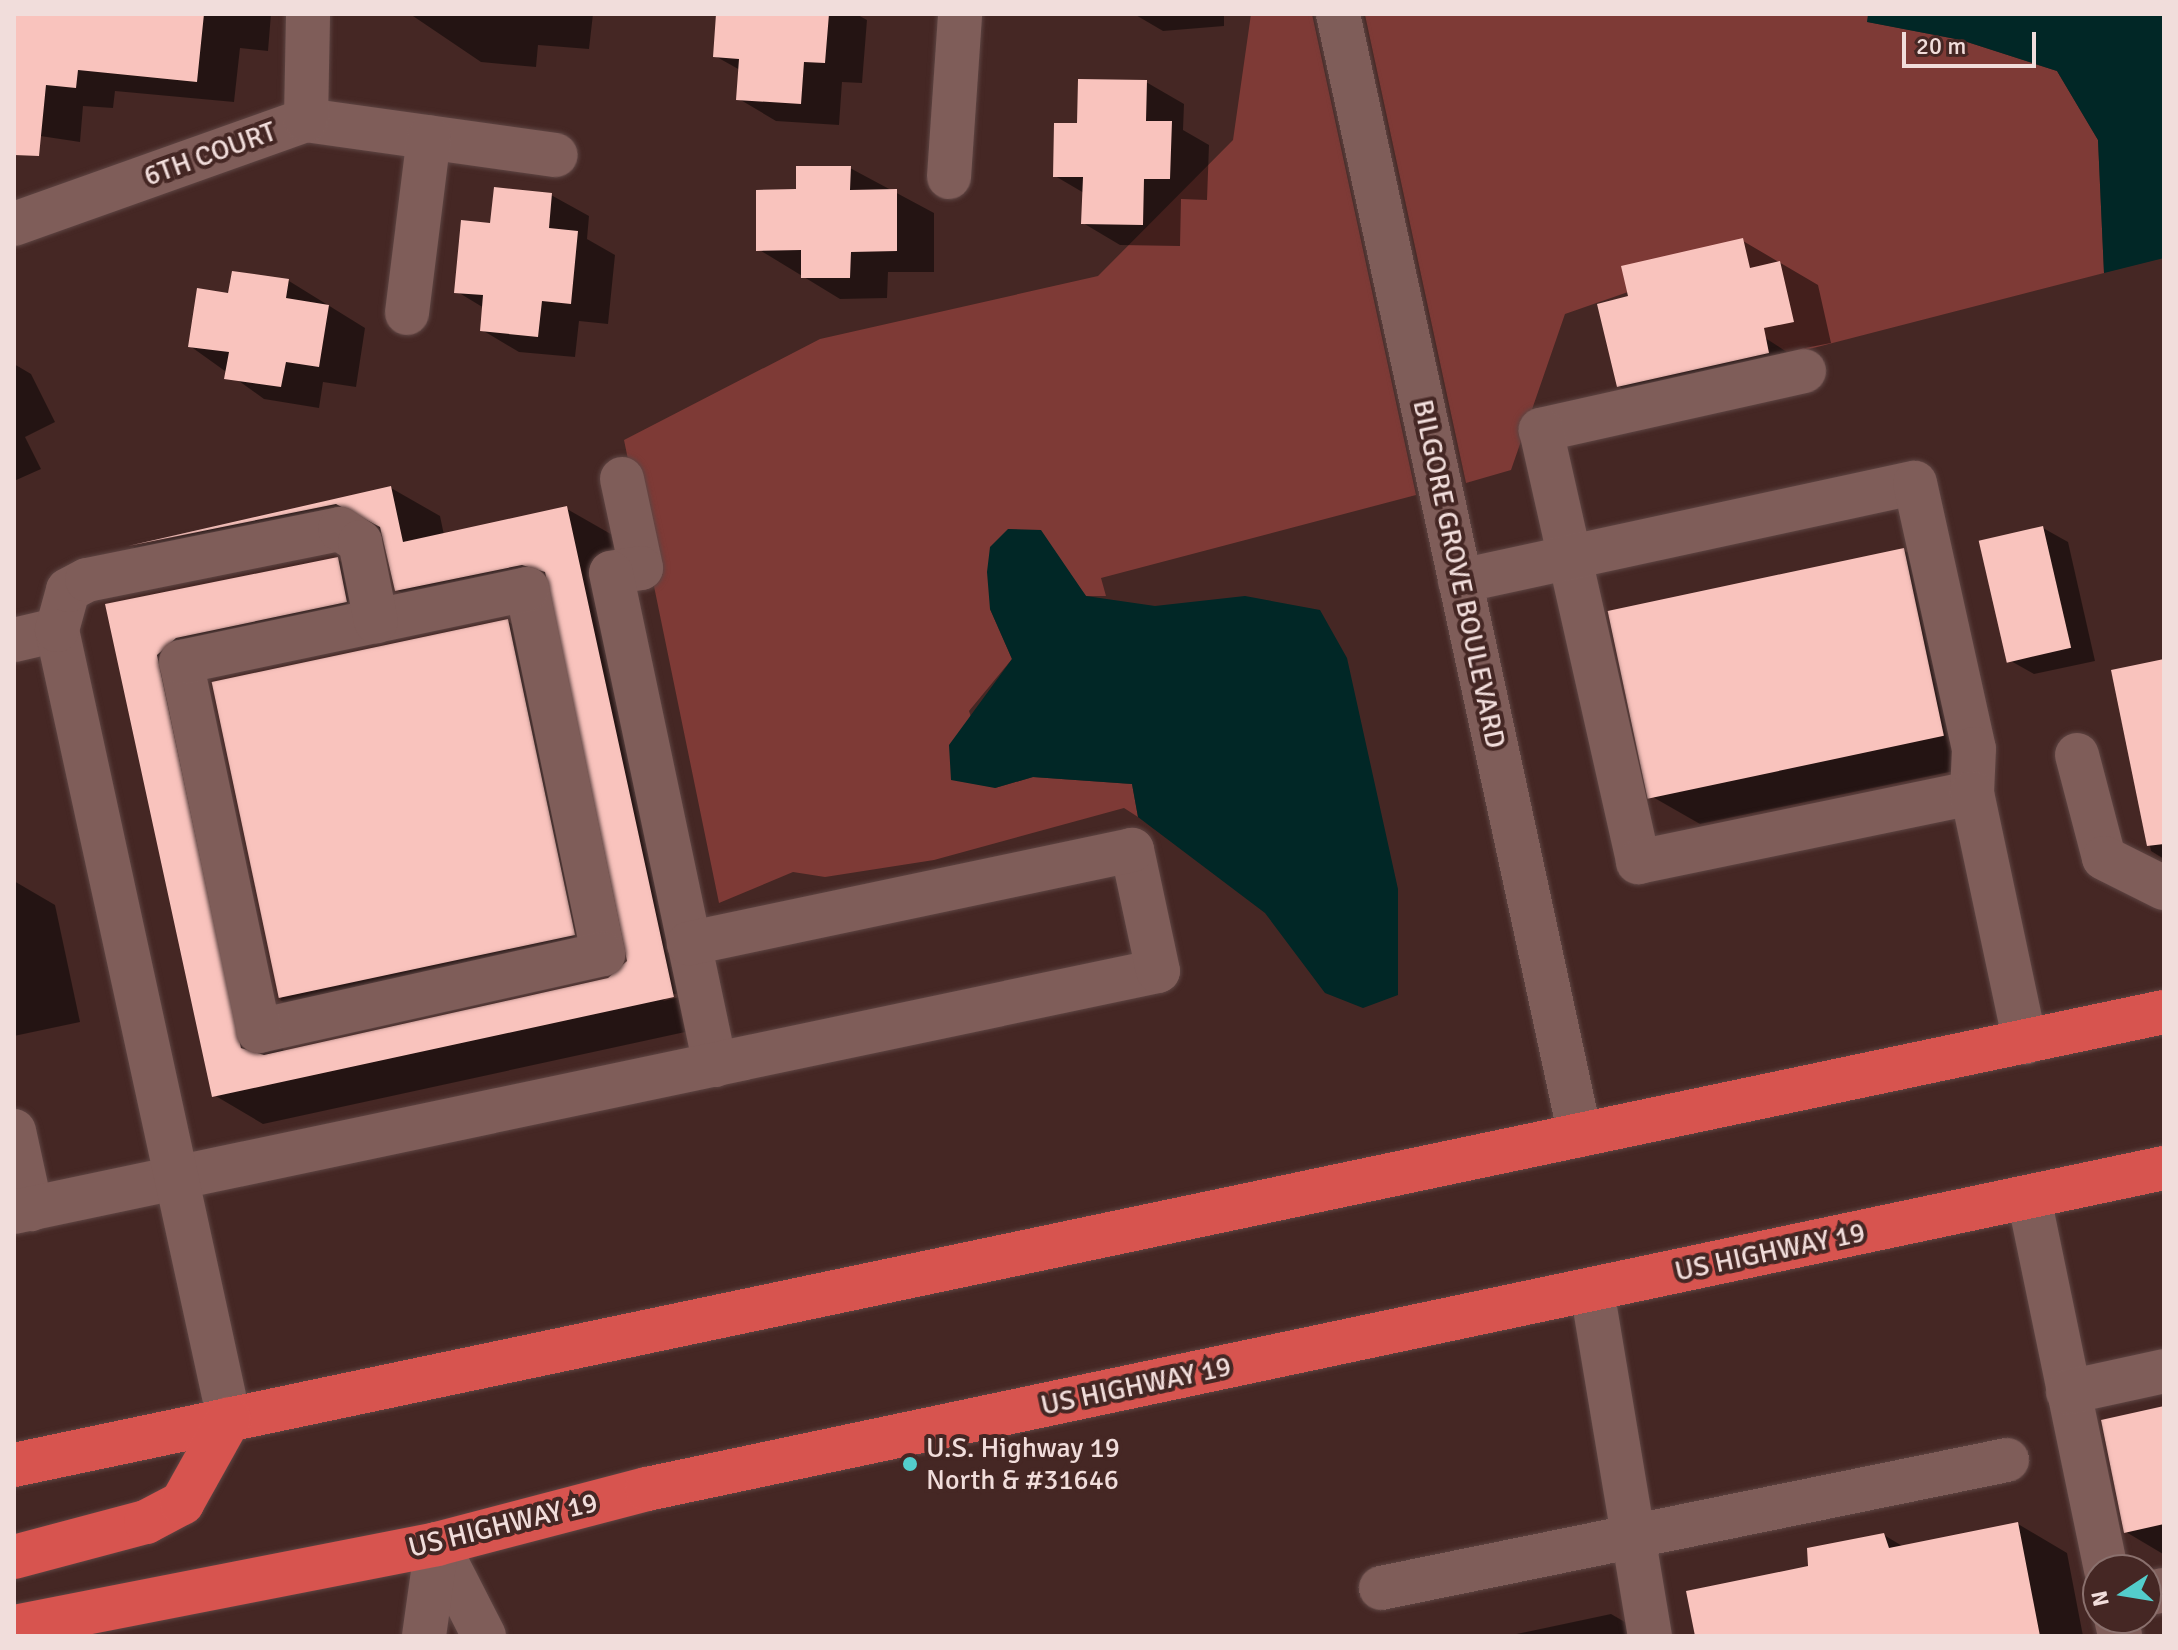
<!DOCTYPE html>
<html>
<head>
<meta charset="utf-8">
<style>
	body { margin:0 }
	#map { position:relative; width:2178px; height:1650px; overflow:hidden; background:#452724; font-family:Signika,sans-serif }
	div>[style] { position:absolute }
	.green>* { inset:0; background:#7e3a36 }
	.water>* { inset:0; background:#012726 }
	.shadow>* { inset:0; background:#0007 }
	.building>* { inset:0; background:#f9c3bd; transform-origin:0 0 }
	.roads { filter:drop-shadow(0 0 2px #5e4543) drop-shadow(0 0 2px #5e4543) }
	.minor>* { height:44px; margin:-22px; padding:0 22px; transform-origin:22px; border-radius:22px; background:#7f5d59 }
	.highway>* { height:44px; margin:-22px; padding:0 22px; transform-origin:22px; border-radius:22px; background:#d7544f }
	.dots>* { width:22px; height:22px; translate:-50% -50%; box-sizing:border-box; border:4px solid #452724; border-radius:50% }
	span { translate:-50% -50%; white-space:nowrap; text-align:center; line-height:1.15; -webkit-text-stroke:8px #452724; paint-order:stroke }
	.street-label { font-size:28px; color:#f1dddb }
	.poi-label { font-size:28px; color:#f1dddb }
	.left { translate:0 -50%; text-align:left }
	.frame { position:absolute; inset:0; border:16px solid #f1dddb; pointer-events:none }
	.north { position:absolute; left:2082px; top:1554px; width:80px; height:80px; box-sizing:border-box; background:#452724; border:2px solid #8a706d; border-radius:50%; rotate:258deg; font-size:22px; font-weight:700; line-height:32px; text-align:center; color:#f1dddb }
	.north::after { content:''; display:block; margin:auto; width:28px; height:36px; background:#53cdcb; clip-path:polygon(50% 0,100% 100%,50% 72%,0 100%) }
	.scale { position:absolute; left:1902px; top:32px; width:134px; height:36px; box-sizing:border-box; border:4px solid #f1dddb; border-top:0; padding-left:10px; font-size:24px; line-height:28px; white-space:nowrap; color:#f1dddb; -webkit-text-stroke:6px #452724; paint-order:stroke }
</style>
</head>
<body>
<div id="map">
	<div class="green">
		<div style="clip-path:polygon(1251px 14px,1312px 14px,1416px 495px,1101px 578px,1106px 596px,1086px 596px,1068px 572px,990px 609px,1012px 659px,969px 711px,995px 788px,1033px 777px,1132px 784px,1138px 817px,1124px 808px,934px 860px,825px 877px,793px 872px,719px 903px,624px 440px,820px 339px,1098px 276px,1233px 140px)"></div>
		<div style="clip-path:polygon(1868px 14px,1868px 22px,1961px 40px,2057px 71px,2098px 140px,2104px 273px,1790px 354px,1671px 277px,1565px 314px,1511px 470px,1466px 483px,1365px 15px)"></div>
	</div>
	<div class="water">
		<div style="clip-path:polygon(1868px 14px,2164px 14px,2164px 258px,2104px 273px,2098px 140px,2057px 71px,1961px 40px,1867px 22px)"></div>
		<div style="clip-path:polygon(1008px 529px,1041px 530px,1086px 596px,1155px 606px,1245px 596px,1320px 610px,1347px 658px,1398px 889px,1398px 995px,1363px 1008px,1325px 993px,1265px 913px,1138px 817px,1132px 784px,1033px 777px,995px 788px,951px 780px,949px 745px,1012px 659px,990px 609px,987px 572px,990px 547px)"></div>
	</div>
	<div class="shadow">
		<div style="clip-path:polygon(14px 14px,271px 14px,268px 51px,240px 48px,234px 102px,115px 91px,113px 108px,83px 106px,80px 142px,14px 132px)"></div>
		<div style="clip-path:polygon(410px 14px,593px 14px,589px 49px,538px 45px,536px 67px,481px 62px)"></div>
		<div style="clip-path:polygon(718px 14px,856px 14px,867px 20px,862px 83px,842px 82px,839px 125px,776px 121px,739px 99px,740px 70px,715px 56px)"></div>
		<div style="clip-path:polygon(1134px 14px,1224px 14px,1224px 26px,1163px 31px)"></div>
		<div style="clip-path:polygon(1146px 82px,1184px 104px,1183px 130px,1209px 145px,1207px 200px,1181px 199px,1180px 246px,1120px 245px,1083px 223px,1084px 193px,1055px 176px,1079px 125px)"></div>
		<div style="clip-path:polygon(850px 168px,934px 213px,934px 272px,888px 272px,887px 298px,840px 299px,758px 249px,798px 191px)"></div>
		<div style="clip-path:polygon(551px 195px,589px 216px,587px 239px,615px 255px,608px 324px,579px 321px,575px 357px,519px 352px,482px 330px,484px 308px,456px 291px,492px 225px)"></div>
		<div style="clip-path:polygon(1743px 241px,1818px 285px,1831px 343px,1800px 349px,1806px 374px,1656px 408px,1618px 386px)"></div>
		<div style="clip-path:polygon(233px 273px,289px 281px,365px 328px,356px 387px,323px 382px,319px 408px,264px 399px,190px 346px,230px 295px)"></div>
		<div style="clip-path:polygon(14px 364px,31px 374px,55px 422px,25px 437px,41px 469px,14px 481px)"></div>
		<div style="clip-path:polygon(evenodd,391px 488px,440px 516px,444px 535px,567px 509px,616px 537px,722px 1024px,263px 1124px,214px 1095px,107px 606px,337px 559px,386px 588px,225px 665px,205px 683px,284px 1053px,609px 980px,630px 960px,552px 596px,446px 618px,397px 590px,383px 532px,178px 573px,133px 547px,391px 488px,683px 992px,684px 996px,663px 1001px,668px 996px,683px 992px)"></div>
		<div style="clip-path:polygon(2043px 528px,2068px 542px,2095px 661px,2034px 674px,2009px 660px)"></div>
		<div style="clip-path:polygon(1903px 550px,1952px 578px,1993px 763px,1700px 824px,1651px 796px)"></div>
		<div style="clip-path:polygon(507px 621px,556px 649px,621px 962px,329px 1028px,280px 1000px)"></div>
		<div style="clip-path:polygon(2164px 661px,2164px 859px,2151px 851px,2114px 671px)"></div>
		<div style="clip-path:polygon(14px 881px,55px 905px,80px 1022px,14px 1036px)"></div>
		<div style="clip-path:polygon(2164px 1408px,2164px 1553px,2163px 1554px,2126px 1532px)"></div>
		<div style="clip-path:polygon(2018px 1524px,2067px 1553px,2083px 1636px,1697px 1636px,1810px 1567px,1884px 1535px,1904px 1547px)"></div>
		<div style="clip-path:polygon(1611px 1614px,1649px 1636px,1507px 1636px)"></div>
	</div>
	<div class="building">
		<div style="clip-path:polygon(14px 14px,204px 14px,197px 82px,78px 70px,76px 88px,46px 85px,39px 156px,14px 155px)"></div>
		<div style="clip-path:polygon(716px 14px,829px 14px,825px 63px,804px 62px,801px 104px,736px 100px,739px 59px,713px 57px)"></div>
		<div style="clip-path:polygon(1078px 79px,1147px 80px,1146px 121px,1172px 121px,1170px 179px,1144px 179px,1143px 225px,1081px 224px,1083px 177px,1053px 177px,1054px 123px,1077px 123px)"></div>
		<div style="clip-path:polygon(796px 166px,851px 166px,850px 190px,897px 189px,897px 251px,851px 252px,850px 278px,801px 278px,801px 250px,756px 251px,756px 190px,796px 189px)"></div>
		<div style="clip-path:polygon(494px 187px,552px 193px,549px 228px,578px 231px,571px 304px,542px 301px,538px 337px,480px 331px,483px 295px,454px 293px,461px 220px,490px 223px)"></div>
		<div style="clip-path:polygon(1743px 238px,1750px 268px,1780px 261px,1794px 322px,1764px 328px,1769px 353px,1617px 387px,1597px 304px,1628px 296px,1621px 266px)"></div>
		<div style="clip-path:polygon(232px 271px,289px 279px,286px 298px,329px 305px,319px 367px,286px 362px,281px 387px,224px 379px,229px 352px,188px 347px,197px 288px,228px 293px)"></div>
		<div style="clip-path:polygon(391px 486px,403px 542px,567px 506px,674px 997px,212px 1097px,105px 604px,338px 557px,347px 602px,176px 638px,157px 655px,241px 1048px,264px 1055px,608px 978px,627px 961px,545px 572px,522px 565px,395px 591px,380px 527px,336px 504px,128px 546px)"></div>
		<div style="left:2043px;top:526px;width:125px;height:66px;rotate:77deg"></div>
		<div style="left:1904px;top:548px;width:192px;height:303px;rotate:78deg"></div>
		<div style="left:508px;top:619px;width:323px;height:303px;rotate:78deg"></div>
		<div style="clip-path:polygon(2164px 659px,2164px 844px,2147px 846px,2111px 670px)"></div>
		<div style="clip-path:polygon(2164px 1406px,2164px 1524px,2124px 1533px,2101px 1420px)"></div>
		<div style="clip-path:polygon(2018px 1522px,2040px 1636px,1695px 1636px,1686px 1591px,1808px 1566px,1807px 1548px,1884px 1533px,1889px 1548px)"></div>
	</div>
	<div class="roads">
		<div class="minor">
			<div style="left:1338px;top:14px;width:1147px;rotate:77.82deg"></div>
			<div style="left:306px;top:120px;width:252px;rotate:8deg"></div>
			<div style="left:949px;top:177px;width:163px;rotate:-86.1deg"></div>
			<div style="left:14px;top:224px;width:310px;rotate:-19.6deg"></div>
			<div style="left:306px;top:120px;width:106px;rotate:-88.9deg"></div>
			<div style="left:407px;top:313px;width:177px;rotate:-82.9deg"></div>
			<div style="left:1804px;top:371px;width:270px;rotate:167.4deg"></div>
			<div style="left:1541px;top:430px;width:443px;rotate:77.3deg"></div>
			<div style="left:1638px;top:862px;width:341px;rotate:-11.7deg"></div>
			<div style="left:622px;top:479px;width:91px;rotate:77.9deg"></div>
			<div style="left:641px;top:568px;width:30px;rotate:171deg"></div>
			<div style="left:611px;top:573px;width:503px;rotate:78.06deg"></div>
			<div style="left:1460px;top:581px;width:465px;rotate:-12.2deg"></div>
			<div style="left:1915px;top:483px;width:272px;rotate:77.5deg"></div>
			<div style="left:1974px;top:749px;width:44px;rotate:92.6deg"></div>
			<div style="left:1972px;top:793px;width:255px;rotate:78deg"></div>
			<div style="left:527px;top:589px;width:373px;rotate:78.2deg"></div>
			<div style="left:603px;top:954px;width:353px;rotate:167.4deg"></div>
			<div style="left:259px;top:1031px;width:377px;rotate:-101.9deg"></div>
			<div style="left:181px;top:662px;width:354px;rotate:-11.9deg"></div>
			<div style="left:14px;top:640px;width:44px;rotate:-13.1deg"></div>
			<div style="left:2077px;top:755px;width:106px;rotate:75.3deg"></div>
			<div style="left:2104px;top:858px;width:67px;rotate:26.6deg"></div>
			<div style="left:14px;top:1131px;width:80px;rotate:77.7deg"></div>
			<div style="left:2029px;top:1198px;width:380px;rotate:78.3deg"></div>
			<div style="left:14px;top:1212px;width:1169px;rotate:-11.9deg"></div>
			<div style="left:1158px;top:971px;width:124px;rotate:-102.1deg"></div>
			<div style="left:1132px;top:850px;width:453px;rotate:168.1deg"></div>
			<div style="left:1592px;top:1290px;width:351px;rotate:80.5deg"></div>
			<div style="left:2068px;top:1392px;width:98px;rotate:-12.3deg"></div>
			<div style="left:229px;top:1419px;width:808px;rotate:-102.3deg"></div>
			<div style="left:57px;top:630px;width:41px;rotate:-74.6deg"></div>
			<div style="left:68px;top:590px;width:21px;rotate:-28deg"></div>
			<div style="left:87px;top:580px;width:258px;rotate:-11.4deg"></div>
			<div style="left:340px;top:529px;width:24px;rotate:33deg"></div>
			<div style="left:360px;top:542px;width:81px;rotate:78.6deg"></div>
			<div style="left:437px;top:1544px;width:103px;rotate:62.9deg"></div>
			<div style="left:1381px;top:1588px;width:639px;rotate:-11.56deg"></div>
			<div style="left:2146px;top:1594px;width:18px;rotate:-13deg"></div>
			<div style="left:2116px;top:1618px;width:18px;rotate:77deg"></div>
			<div style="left:424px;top:1636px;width:93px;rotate:-82deg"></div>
		</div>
		<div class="highway">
			<div style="left:14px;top:1465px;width:2197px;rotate:-11.9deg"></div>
			<div style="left:14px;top:1557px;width:137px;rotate:-14.9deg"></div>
			<div style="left:146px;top:1522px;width:41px;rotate:-27.8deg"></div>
			<div style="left:182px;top:1503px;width:96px;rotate:-60.8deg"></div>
			<div style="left:14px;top:1627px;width:431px;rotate:-11.1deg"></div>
			<div style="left:437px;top:1544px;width:217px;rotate:-14.7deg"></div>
			<div style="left:647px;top:1489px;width:1551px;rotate:-11.95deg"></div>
		</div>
	</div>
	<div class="dots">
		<div style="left:910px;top:1464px;background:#53cdcb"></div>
	</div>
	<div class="street-label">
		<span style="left:210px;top:154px;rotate:-20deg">6TH COURT</span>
		<span style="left:1459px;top:574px;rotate:78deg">BILGORE GROVE BOULEVARD</span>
		<span style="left:1770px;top:1252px;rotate:-12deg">US HIGHWAY 19</span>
		<span style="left:1136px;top:1386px;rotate:-12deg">US HIGHWAY 19</span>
		<span style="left:503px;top:1525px;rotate:-14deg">US HIGHWAY 19</span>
	</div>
	<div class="poi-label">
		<span class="left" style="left:926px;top:1464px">U.S. Highway 19<br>North &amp; #31646</span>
	</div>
	<div class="frame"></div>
	<div class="north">N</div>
	<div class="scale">20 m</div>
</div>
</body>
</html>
